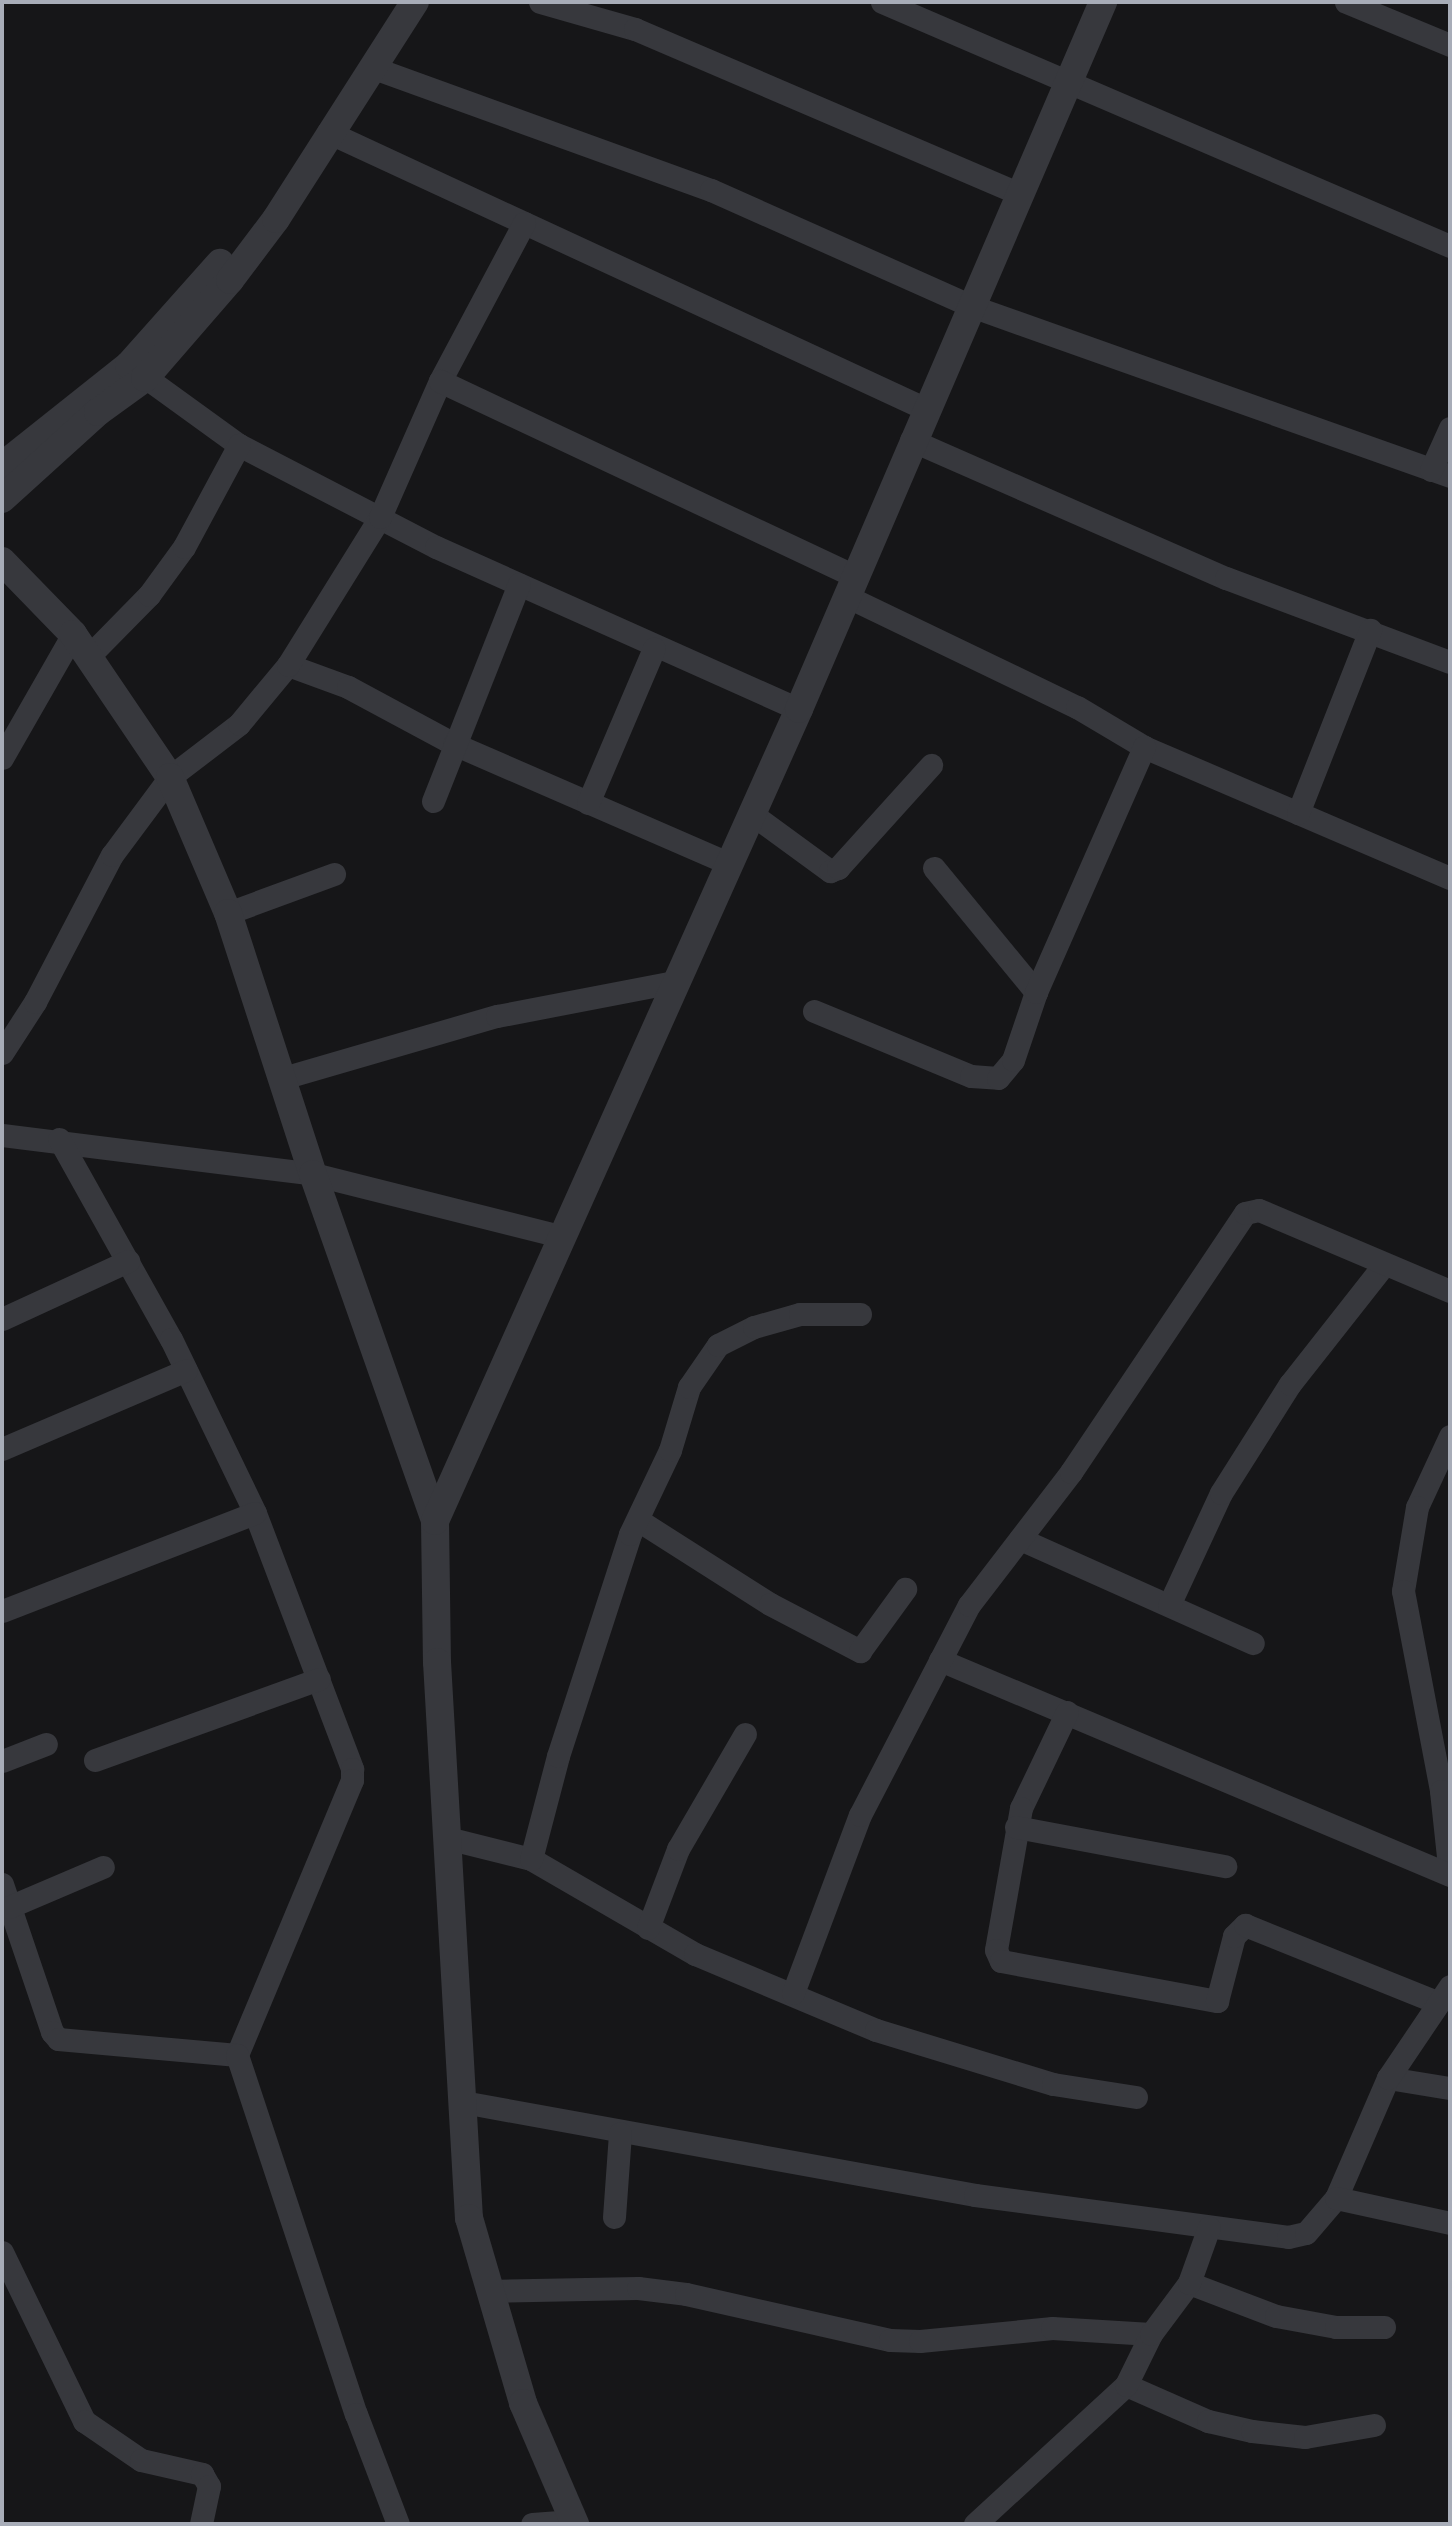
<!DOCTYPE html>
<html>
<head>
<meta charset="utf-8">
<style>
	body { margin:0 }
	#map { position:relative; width:1452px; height:2526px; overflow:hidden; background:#161618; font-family:Signika,sans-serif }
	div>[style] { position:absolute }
	.minor>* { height:23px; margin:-11.5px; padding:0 11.5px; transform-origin:11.5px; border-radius:11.5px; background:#37383d }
	.tertiary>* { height:28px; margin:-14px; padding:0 14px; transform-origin:14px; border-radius:14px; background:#37383d }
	span { translate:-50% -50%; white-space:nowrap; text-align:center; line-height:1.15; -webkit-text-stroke:6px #111113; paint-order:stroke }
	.frame { position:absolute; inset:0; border:4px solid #a8adb8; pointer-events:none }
</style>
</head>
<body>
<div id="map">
	<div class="minor">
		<div style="left:540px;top:2px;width:99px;rotate:15.9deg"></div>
		<div style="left:635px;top:29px;width:417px;rotate:23.2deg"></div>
		<div style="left:882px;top:2px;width:618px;rotate:23.25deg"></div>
		<div style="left:1346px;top:2px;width:113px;rotate:22.5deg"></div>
		<div style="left:371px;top:67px;width:362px;rotate:19.9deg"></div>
		<div style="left:711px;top:190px;width:288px;rotate:24deg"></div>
		<div style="left:974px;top:307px;width:505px;rotate:19.55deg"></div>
		<div style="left:328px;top:132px;width:659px;rotate:24.85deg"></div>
		<div style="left:134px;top:369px;width:130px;rotate:35.9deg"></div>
		<div style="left:239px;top:445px;width:222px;rotate:27.4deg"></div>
		<div style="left:436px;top:547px;width:398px;rotate:24.1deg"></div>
		<div style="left:440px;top:381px;width:179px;rotate:-62deg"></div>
		<div style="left:911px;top:440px;width:344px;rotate:23.7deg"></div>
		<div style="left:1226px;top:578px;width:239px;rotate:20.6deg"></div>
		<div style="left:1431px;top:470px;width:46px;rotate:-65.7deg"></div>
		<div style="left:846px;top:596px;width:256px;rotate:25.7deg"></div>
		<div style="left:1077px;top:707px;width:78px;rotate:30.8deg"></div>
		<div style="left:1144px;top:747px;width:333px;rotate:23.2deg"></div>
		<div style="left:89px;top:656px;width:86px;rotate:-45.5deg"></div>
		<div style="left:149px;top:595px;width:59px;rotate:-53.9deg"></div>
		<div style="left:184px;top:547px;width:116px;rotate:-61.7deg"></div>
		<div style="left:288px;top:665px;width:64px;rotate:20.1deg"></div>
		<div style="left:348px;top:687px;width:120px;rotate:28.3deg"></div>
		<div style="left:454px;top:744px;width:301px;rotate:23.5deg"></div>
		<div style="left:2px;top:758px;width:143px;rotate:-60.2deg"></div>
		<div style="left:433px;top:801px;width:233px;rotate:-68.4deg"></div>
		<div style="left:588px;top:803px;width:168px;rotate:-66.9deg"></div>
		<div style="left:1298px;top:813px;width:197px;rotate:-68.5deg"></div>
		<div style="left:752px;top:814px;width:97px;rotate:36.2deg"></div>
		<div style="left:830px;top:871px;width:9px;rotate:-21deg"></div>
		<div style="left:838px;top:868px;width:139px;rotate:-47.9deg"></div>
		<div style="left:934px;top:868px;width:161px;rotate:50.6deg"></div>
		<div style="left:228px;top:913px;width:113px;rotate:-20.2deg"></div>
		<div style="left:814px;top:1011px;width:170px;rotate:22.5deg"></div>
		<div style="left:971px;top:1076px;width:27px;rotate:4deg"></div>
		<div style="left:998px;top:1078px;width:23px;rotate:-50deg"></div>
		<div style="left:1013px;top:1060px;width:72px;rotate:-71.3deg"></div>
		<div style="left:1036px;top:992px;width:268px;rotate:-66.2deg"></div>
		<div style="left:2px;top:1053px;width:61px;rotate:-57.1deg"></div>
		<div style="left:35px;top:1002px;width:166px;rotate:-62.4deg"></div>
		<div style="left:112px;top:855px;width:97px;rotate:-53.4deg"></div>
		<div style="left:170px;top:777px;width:87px;rotate:-37.5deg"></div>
		<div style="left:239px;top:724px;width:77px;rotate:-50.3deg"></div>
		<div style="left:288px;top:665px;width:174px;rotate:-58.1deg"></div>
		<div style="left:380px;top:517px;width:149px;rotate:-66.2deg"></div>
		<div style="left:440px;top:381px;width:458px;rotate:25.2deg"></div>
		<div style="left:283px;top:1078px;width:223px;rotate:-16.2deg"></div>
		<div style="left:497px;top:1016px;width:184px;rotate:-10.9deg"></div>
		<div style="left:2px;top:1135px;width:313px;rotate:7.1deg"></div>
		<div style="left:313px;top:1174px;width:258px;rotate:14.1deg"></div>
		<div style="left:59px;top:1139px;width:229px;rotate:60.8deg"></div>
		<div style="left:171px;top:1339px;width:193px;rotate:64.2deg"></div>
		<div style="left:255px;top:1513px;width:274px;rotate:69.2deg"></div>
		<div style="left:352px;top:1769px;width:11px;rotate:90deg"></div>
		<div style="left:352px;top:1780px;width:298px;rotate:112.7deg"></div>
		<div style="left:2px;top:1319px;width:139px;rotate:-24.7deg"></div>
		<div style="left:1450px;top:1436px;width:78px;rotate:114.9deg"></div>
		<div style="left:1417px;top:1507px;width:85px;rotate:99.5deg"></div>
		<div style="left:1403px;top:1591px;width:204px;rotate:79.2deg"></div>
		<div style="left:1441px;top:1791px;width:84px;rotate:83.9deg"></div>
		<div style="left:2px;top:1449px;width:200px;rotate:-23.2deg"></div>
		<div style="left:638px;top:1520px;width:156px;rotate:32.5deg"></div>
		<div style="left:770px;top:1604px;width:102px;rotate:27.6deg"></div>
		<div style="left:860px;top:1651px;width:77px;rotate:-54deg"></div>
		<div style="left:1020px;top:1539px;width:255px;rotate:24.1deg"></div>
		<div style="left:1169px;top:1605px;width:123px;rotate:-65.1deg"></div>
		<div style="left:1221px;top:1493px;width:129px;rotate:-57.7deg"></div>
		<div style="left:1290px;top:1384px;width:150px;rotate:-51.8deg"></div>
		<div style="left:2px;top:1611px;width:271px;rotate:-21.2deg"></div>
		<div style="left:940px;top:1660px;width:553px;rotate:22.86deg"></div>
		<div style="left:1067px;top:1712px;width:106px;rotate:115.6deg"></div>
		<div style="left:1021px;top:1808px;width:144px;rotate:100deg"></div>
		<div style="left:996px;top:1950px;width:12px;rotate:66deg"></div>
		<div style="left:1001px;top:1961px;width:220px;rotate:10.5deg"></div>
		<div style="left:1217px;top:2001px;width:67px;rotate:-75.3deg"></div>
		<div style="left:1234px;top:1936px;width:16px;rotate:-45deg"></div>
		<div style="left:1245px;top:1925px;width:207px;rotate:21.9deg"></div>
		<div style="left:95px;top:1760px;width:238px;rotate:-19.9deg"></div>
		<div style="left:2px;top:1761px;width:47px;rotate:-21.1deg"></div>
		<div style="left:1016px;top:1827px;width:213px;rotate:10.6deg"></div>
		<div style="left:447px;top:1838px;width:87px;rotate:14deg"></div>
		<div style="left:531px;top:1859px;width:190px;rotate:30.1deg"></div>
		<div style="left:695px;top:1954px;width:196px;rotate:22.8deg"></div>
		<div style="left:876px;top:2030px;width:185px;rotate:17deg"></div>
		<div style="left:1053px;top:2084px;width:84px;rotate:8.9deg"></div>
		<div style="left:531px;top:1859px;width:106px;rotate:-75.3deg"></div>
		<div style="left:558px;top:1756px;width:233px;rotate:-72deg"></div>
		<div style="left:630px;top:1534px;width:93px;rotate:-64.5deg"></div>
		<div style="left:670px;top:1450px;width:66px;rotate:-73.2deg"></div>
		<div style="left:689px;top:1387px;width:51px;rotate:-55.4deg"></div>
		<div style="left:718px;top:1345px;width:40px;rotate:-26.6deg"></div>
		<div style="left:754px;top:1327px;width:48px;rotate:-15.8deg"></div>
		<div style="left:800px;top:1314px;width:60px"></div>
		<div style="left:2px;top:1884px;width:156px;rotate:71.3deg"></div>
		<div style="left:52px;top:2032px;width:9px;rotate:49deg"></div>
		<div style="left:58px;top:2039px;width:180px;rotate:5.1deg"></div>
		<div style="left:237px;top:2055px;width:378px;rotate:71.7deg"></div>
		<div style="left:356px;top:2414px;width:118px;rotate:69.1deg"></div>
		<div style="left:9px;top:1907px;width:102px;rotate:-23.1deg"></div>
		<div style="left:648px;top:1928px;width:85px;rotate:-69.2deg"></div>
		<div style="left:678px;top:1849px;width:133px;rotate:-59.8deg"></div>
		<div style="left:793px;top:1993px;width:190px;rotate:-69.4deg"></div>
		<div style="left:860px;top:1815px;width:237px;rotate:-62.6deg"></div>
		<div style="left:969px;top:1605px;width:168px;rotate:-52.5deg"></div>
		<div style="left:1071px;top:1472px;width:312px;rotate:-56.1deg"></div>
		<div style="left:1245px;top:1213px;width:14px;rotate:-12deg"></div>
		<div style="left:1259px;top:1210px;width:207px;rotate:23deg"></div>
		<div style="left:1388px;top:2078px;width:63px;rotate:9.2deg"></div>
		<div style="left:463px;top:2102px;width:520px;rotate:10.29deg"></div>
		<div style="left:975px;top:2195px;width:316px;rotate:7.6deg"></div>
		<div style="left:1288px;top:2237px;width:18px;rotate:-13deg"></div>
		<div style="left:1306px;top:2233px;width:46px;rotate:-49.4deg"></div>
		<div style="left:1336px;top:2198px;width:131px;rotate:-66.6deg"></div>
		<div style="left:1388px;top:2078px;width:111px;rotate:-56deg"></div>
		<div style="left:1336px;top:2198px;width:117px;rotate:12.4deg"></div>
		<div style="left:614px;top:2217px;width:84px;rotate:-85.9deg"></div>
		<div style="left:2px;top:2252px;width:188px;rotate:64.1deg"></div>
		<div style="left:84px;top:2421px;width:69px;rotate:34.4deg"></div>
		<div style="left:141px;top:2460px;width:63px;rotate:12.9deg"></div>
		<div style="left:202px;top:2474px;width:14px;rotate:60deg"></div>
		<div style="left:209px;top:2486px;width:39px;rotate:102deg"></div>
		<div style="left:1189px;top:2283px;width:93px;rotate:20.8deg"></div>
		<div style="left:1276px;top:2316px;width:61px;rotate:10.4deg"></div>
		<div style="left:1336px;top:2327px;width:48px"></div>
		<div style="left:489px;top:2291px;width:149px;rotate:-1.2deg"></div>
		<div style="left:638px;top:2288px;width:48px;rotate:7.1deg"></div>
		<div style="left:686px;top:2294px;width:209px;rotate:12.7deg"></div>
		<div style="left:890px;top:2340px;width:30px;rotate:2deg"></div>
		<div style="left:920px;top:2341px;width:133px;rotate:-5.6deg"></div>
		<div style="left:1052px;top:2328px;width:99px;rotate:3.5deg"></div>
		<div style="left:1126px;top:2385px;width:90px;rotate:23.7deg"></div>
		<div style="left:1208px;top:2421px;width:45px;rotate:12.8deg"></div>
		<div style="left:1252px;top:2431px;width:53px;rotate:6.5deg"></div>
		<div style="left:1305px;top:2437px;width:70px;rotate:-9.9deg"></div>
		<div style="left:532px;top:2524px;width:41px;rotate:-4.2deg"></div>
		<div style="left:975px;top:2524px;width:205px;rotate:-42.6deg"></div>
		<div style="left:1126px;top:2385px;width:57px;rotate:-63.9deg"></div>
		<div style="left:1151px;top:2334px;width:64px;rotate:-53.3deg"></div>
		<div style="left:1189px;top:2283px;width:59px;rotate:-70.3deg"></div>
	</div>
	<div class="tertiary">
		<div style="left:2px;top:466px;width:162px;rotate:-38.5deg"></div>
		<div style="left:129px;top:365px;width:137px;rotate:-48.3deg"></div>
		<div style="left:2px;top:499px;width:130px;rotate:-42.2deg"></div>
		<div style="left:98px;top:412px;width:58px;rotate:-35.9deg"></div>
		<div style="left:145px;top:378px;width:130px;rotate:-49.1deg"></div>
		<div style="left:230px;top:280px;width:76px;rotate:-53deg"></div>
		<div style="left:276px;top:219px;width:258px;rotate:-57.4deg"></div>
		<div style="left:2px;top:561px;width:102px;rotate:45.8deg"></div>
		<div style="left:73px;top:634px;width:173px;rotate:55.9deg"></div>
		<div style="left:170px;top:777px;width:148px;rotate:66.9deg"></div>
		<div style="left:228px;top:913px;width:274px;rotate:72deg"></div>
		<div style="left:313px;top:1174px;width:368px;rotate:70.6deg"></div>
		<div style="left:435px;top:1521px;width:141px;rotate:89.2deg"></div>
		<div style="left:437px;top:1662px;width:557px;rotate:86.71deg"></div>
		<div style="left:469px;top:2218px;width:193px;rotate:73.7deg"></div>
		<div style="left:523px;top:2403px;width:132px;rotate:66.7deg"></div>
		<div style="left:435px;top:1521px;width:890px;rotate:-65.85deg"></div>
		<div style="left:799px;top:709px;width:770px;rotate:-66.73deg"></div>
	</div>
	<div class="frame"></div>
</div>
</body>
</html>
